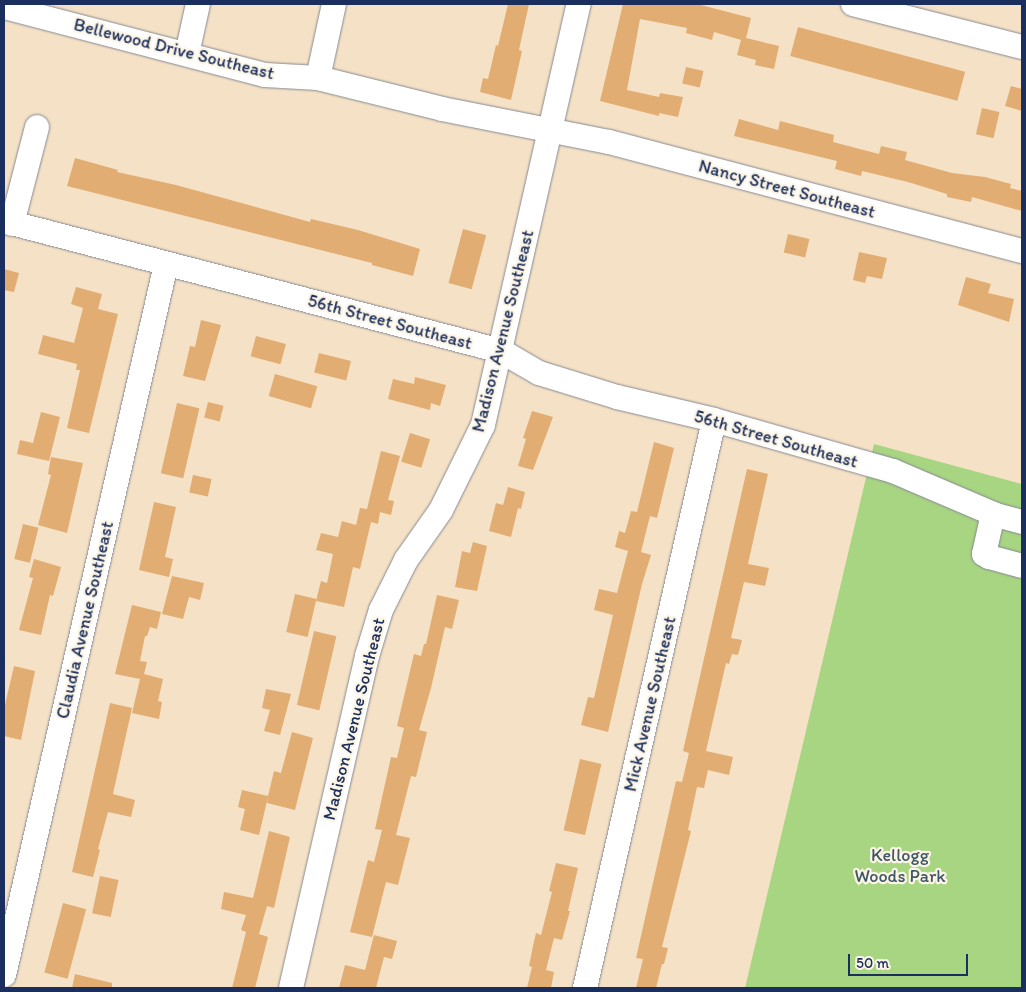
<!DOCTYPE html>
<html>
<head>
<meta charset="utf-8">
<style>
	body { margin:0 }
	#map { position:relative; width:1026px; height:992px; overflow:hidden; background:#f5e2c6; font-family:Itim,sans-serif }
	div>[style] { position:absolute }
	.green>* { inset:0; background:#a7d582 }
	.building>* { inset:0; background:#e1ad72; transform-origin:0 0 }
	.roads { filter:drop-shadow(0 0 1px #888892) drop-shadow(0 0 1px #888892) }
	.minor>* { height:24px; margin:-12px; padding:0 12px; transform-origin:12px; border-radius:12px; background:#fff }
	span { translate:-50% -50%; white-space:nowrap; text-align:center; line-height:1.15; -webkit-text-stroke:4.5px #fcf5e5; paint-order:stroke }
	.street-label { font-size:18px; color:#1b2f5e }
	.park-label { font-size:18px; color:#3e5867 }
	.frame { position:absolute; inset:0; border:5px solid #1b2f5e; pointer-events:none }
	.scale { position:absolute; left:848px; top:954px; width:120px; height:22px; box-sizing:border-box; border:2px solid #1b2f5e; border-top:0; padding-left:6px; font-size:15px; line-height:18px; white-space:nowrap; color:#1b2f5e; -webkit-text-stroke:4px #fcf5e5; paint-order:stroke }
</style>
</head>
<body>
<div id="map">
	<div class="green">
		<div style="clip-path:polygon(874px 444px,1022px 484px,1022px 988px,745px 988px)"></div>
	</div>
	<div class="building">
		<div style="clip-path:polygon(508px 4px,529px 4px,519px 50px,522px 51px,511px 100px,480px 92px,483px 78px,488px 79px,496px 45px,498px 46px)"></div>
		<div style="clip-path:polygon(623px 4px,697px 4px,751px 18px,746px 38px,779px 46px,774px 69px,755px 65px,756px 60px,737px 55px,741px 40px,714px 32px,712px 40px,686px 33px,687px 28px,640px 19px,627px 90px,659px 97px,660px 93px,683px 97px,678px 117px,659px 113px,659px 116px,600px 101px)"></div>
		<div style="left:798px;top:27px;width:173px;height:30px;rotate:15deg"></div>
		<div style="left:686px;top:67px;width:18px;height:17px;rotate:13deg"></div>
		<div style="clip-path:polygon(1011px 86px,1022px 89px,1022px 111px,1005px 106px)"></div>
		<div style="left:982px;top:108px;width:18px;height:27px;rotate:13deg"></div>
		<div style="clip-path:polygon(739px 119px,778px 130px,780px 121px,834px 135px,833px 142px,879px 154px,881px 146px,907px 152px,905px 160px,952px 173px,985px 177px,1011px 184px,1010px 188px,1022px 191px,1022px 211px,972px 197px,971px 202px,947px 197px,947px 194px,908px 182px,862px 171px,861px 176px,835px 169px,837px 161px,734px 136px)"></div>
		<div style="clip-path:polygon(75px 158px,118px 170px,117px 172px,176px 185px,310px 222px,311px 219px,358px 230px,420px 249px,413px 276px,372px 265px,372px 263px,67px 186px)"></div>
		<div style="left:463px;top:229px;width:24px;height:56px;rotate:15deg"></div>
		<div style="left:788px;top:234px;width:22px;height:19px;rotate:13deg"></div>
		<div style="clip-path:polygon(859px 252px,887px 258px,882px 279px,867px 276px,865px 283px,853px 280px)"></div>
		<div style="clip-path:polygon(4px 269px,19px 273px,14px 292px,4px 290px)"></div>
		<div style="clip-path:polygon(966px 277px,991px 284px,988px 293px,1014px 299px,1009px 322px,958px 305px)"></div>
		<div style="clip-path:polygon(76px 287px,102px 294px,98px 309px,118px 314px,89px 433px,67px 428px,80px 370px,76px 370px,77px 364px,38px 354px,43px 335px,74px 343px,83px 308px,71px 304px)"></div>
		<div style="clip-path:polygon(201px 320px,221px 325px,205px 381px,183px 376px,190px 346px,195px 347px)"></div>
		<div style="left:256px;top:336px;width:31px;height:21px;rotate:15deg"></div>
		<div style="left:319px;top:353px;width:33px;height:20px;rotate:14deg"></div>
		<div style="left:275px;top:374px;width:44px;height:23px;rotate:16deg"></div>
		<div style="clip-path:polygon(415px 377px,446px 385px,440px 406px,431px 403px,430px 410px,388px 399px,393px 379px,414px 384px)"></div>
		<div style="left:208px;top:402px;width:16px;height:16px;rotate:14deg"></div>
		<div style="left:177px;top:403px;width:23px;height:72px;rotate:13deg"></div>
		<div style="clip-path:polygon(532px 411px,553px 417px,533px 470px,518px 466px,526px 439px,523px 438px)"></div>
		<div style="clip-path:polygon(41px 412px,60px 417px,49px 461px,17px 454px,20px 440px,33px 443px)"></div>
		<div style="left:410px;top:433px;width:21px;height:30px;rotate:17deg"></div>
		<div style="clip-path:polygon(654px 442px,674px 448px,657px 518px,650px 516px,641px 552px,651px 555px,642px 584px,608px 732px,581px 725px,588px 697px,594px 698px,613px 615px,594px 610px,599px 589px,617px 593px,628px 551px,615px 547px,619px 531px,625px 533px,631px 511px,637px 512px)"></div>
		<div style="clip-path:polygon(381px 451px,400px 456px,388px 500px,394px 501px,391px 515px,380px 512px,378px 524px,371px 522px,360px 569px,353px 567px,344px 607px,316px 601px,321px 581px,327px 583px,333px 554px,316px 550px,321px 533px,338px 537px,342px 521px,356px 525px,360px 508px,367px 509px)"></div>
		<div style="clip-path:polygon(51px 457px,83px 463px,67px 533px,38px 525px,51px 475px,48px 474px)"></div>
		<div style="clip-path:polygon(747px 469px,768px 474px,748px 564px,769px 568px,765px 586px,744px 582px,731px 638px,742px 640px,738px 655px,732px 654px,729px 664px,726px 663px,706px 751px,733px 757px,729px 775px,708px 770px,704px 788px,697px 787px,688px 830px,691px 831px,662px 947px,668px 948px,664px 964px,662px 964px,656px 988px,636px 988px,643px 959px,636px 958px,676px 781px,682px 782px,689px 753px,683px 751px)"></div>
		<div style="left:193px;top:475px;width:19px;height:18px;rotate:12deg"></div>
		<div style="clip-path:polygon(508px 487px,525px 492px,521px 509px,518px 508px,511px 537px,489px 531px,496px 503px,503px 505px)"></div>
		<div style="clip-path:polygon(154px 502px,176px 507px,165px 557px,173px 559px,169px 577px,139px 570px)"></div>
		<div style="left:23px;top:524px;width:16px;height:36px;rotate:14deg"></div>
		<div style="clip-path:polygon(473px 542px,487px 546px,477px 591px,455px 587px,462px 551px,470px 553px)"></div>
		<div style="clip-path:polygon(34px 559px,61px 567px,53px 596px,50px 595px,41px 635px,19px 630px,33px 578px,29px 577px)"></div>
		<div style="clip-path:polygon(172px 576px,204px 583px,200px 600px,189px 597px,183px 619px,162px 614px)"></div>
		<div style="left:295px;top:594px;width:22px;height:39px;rotate:13deg"></div>
		<div style="clip-path:polygon(437px 595px,459px 600px,452px 629px,445px 627px,431px 688px,419px 730px,427px 732px,416px 777px,411px 776px,396px 835px,410px 838px,398px 885px,386px 882px,372px 937px,350px 932px,368px 860px,374px 862px,382px 830px,375px 829px,391px 757px,397px 758px,404px 728px,397px 726px,414px 654px,421px 656px,424px 644px,426px 644px)"></div>
		<div style="clip-path:polygon(132px 605px,161px 612px,157px 629px,150px 627px,147px 636px,145px 636px,140px 661px,147px 662px,144px 674px,163px 679px,158px 701px,162px 702px,159px 719px,132px 713px,140px 679px,115px 674px)"></div>
		<div style="left:314px;top:631px;width:23px;height:76px;rotate:13deg"></div>
		<div style="clip-path:polygon(14px 666px,35px 671px,21px 740px,4px 736px,4px 709px)"></div>
		<div style="clip-path:polygon(266px 689px,291px 694px,280px 735px,264px 731px,270px 710px,262px 708px)"></div>
		<div style="clip-path:polygon(110px 703px,132px 708px,113px 794px,135px 800px,131px 817px,108px 812px,98px 849px,100px 850px,93px 877px,72px 872px)"></div>
		<div style="clip-path:polygon(292px 732px,313px 738px,295px 810px,267px 803px,268px 797px,259px 835px,240px 830px,245px 809px,238px 807px,242px 790px,268px 796px,274px 771px,281px 773px)"></div>
		<div style="left:580px;top:759px;width:22px;height:73px;rotate:13deg"></div>
		<div style="clip-path:polygon(269px 831px,290px 837px,274px 908px,267px 906px,259px 934px,268px 937px,255px 988px,232px 988px,246px 932px,241px 930px,246px 915px,221px 909px,224px 892px,253px 898px)"></div>
		<div style="clip-path:polygon(556px 863px,578px 868px,568px 911px,570px 911px,562px 940px,554px 938px,546px 970px,554px 972px,551px 988px,527px 988px,532px 967px,529px 966px,533px 946px,536px 933px,541px 935px,552px 892px,549px 891px)"></div>
		<div style="left:100px;top:876px;width:19px;height:38px;rotate:12deg"></div>
		<div style="left:63px;top:903px;width:24px;height:72px;rotate:15deg"></div>
		<div style="clip-path:polygon(374px 935px,397px 941px,392px 959px,384px 957px,376px 988px,339px 988px,345px 965px,365px 970px)"></div>
		<div style="clip-path:polygon(75px 974px,112px 983px,112px 988px,72px 988px)"></div>
	</div>
	<div class="roads">
		<div class="minor">
			<div style="left:853px;top:4px;width:174px;rotate:14.3deg"></div>
			<div style="left:4px;top:7px;width:270px;rotate:14.6deg"></div>
			<div style="left:265px;top:75px;width:53px;rotate:3.2deg"></div>
			<div style="left:318px;top:78px;width:128px;rotate:14deg"></div>
			<div style="left:442px;top:109px;width:170px;rotate:11.2deg"></div>
			<div style="left:609px;top:142px;width:427px;rotate:14.8deg"></div>
			<div style="left:187px;top:54px;width:51px;rotate:-77.6deg"></div>
			<div style="left:318px;top:78px;width:76px;rotate:-77.8deg"></div>
			<div style="left:4px;top:221px;width:514px;rotate:14.66deg"></div>
			<div style="left:501px;top:351px;width:44px;rotate:30.1deg"></div>
			<div style="left:539px;top:373px;width:82px;rotate:17.1deg"></div>
			<div style="left:617px;top:397px;width:100px;rotate:13.3deg"></div>
			<div style="left:714px;top:420px;width:186px;rotate:15.9deg"></div>
			<div style="left:893px;top:471px;width:112px;rotate:23.1deg"></div>
			<div style="left:996px;top:515px;width:27px;rotate:15deg"></div>
			<div style="left:12px;top:224px;width:100px;rotate:-75.5deg"></div>
			<div style="left:993px;top:514px;width:41px;rotate:102.7deg"></div>
			<div style="left:984px;top:554px;width:6px;rotate:31deg"></div>
			<div style="left:989px;top:557px;width:34px;rotate:15deg"></div>
			<div style="left:4px;top:975px;width:729px;rotate:-77.16deg"></div>
			<div style="left:291px;top:988px;width:341px;rotate:-77.1deg"></div>
			<div style="left:367px;top:656px;width:48px;rotate:-73.1deg"></div>
			<div style="left:381px;top:610px;width:56px;rotate:-63.4deg"></div>
			<div style="left:406px;top:560px;width:61px;rotate:-55deg"></div>
			<div style="left:441px;top:510px;width:95px;rotate:-63.7deg"></div>
			<div style="left:483px;top:425px;width:432px;rotate:-77.2deg"></div>
			<div style="left:585px;top:988px;width:582px;rotate:-77.2deg"></div>
		</div>
	</div>
	<div class="street-label">
		<span style="left:174px;top:49px;rotate:14deg">Bellewood Drive Southeast</span>
		<span style="left:787px;top:189px;rotate:15deg">Nancy Street Southeast</span>
		<span style="left:390px;top:322px;rotate:15deg">56th Street Southeast</span>
		<span style="left:503px;top:331px;rotate:-76deg">Madison Avenue Southeast</span>
		<span style="left:776px;top:439px;rotate:16deg">56th Street Southeast</span>
		<span style="left:85px;top:620px;rotate:-77deg">Claudia Avenue Southeast</span>
		<span style="left:650px;top:704px;rotate:-77deg">Mick Avenue Southeast</span>
		<span style="left:354px;top:719px;rotate:-76deg">Madison Avenue Southeast</span>
	</div>
	<div class="park-label">
		<span style="left:900px;top:866px">Kellogg<br>Woods Park</span>
	</div>
	<div class="frame"></div>
	<div class="scale">50 m</div>
</div>
</body>
</html>
